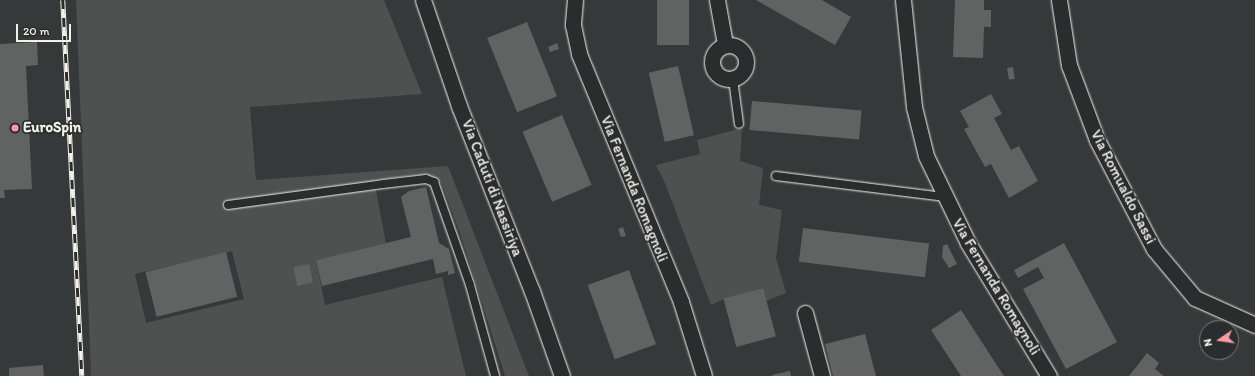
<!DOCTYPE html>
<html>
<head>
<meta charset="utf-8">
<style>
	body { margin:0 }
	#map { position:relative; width:1255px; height:376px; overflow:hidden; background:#363939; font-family:Itim,sans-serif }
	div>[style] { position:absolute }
	.green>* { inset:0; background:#4e514f }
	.building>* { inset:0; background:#616362; transform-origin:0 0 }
	.roads { filter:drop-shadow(0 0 1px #f4f1e8) drop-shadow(0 0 1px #f4f1e8) }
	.service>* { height:8px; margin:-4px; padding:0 4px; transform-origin:4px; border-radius:4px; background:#2a2d2e }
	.minor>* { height:15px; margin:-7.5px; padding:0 7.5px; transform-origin:7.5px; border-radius:7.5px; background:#2a2d2e }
	.minor>.ring { margin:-7.5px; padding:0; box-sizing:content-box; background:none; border:15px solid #2a2d2e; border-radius:50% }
	.rail>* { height:4.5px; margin-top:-2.25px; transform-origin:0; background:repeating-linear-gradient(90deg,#2a2d2e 0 9px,#f4f1e8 0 18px); box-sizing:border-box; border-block:1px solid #f4f1e8 }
	.dots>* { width:11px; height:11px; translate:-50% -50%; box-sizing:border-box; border:2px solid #2a2d2e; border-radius:50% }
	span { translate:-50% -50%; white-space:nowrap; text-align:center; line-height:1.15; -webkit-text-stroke:3.5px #2a2d2e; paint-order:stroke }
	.poi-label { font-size:15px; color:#f4f1e8; font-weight:700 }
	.left { translate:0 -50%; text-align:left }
	.street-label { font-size:15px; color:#f4f1e8 }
	.north { position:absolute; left:1199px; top:320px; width:40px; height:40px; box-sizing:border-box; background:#2a2d2e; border:1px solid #7b7b78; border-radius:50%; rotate:257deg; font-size:11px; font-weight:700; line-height:16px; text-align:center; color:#f4f1e8 }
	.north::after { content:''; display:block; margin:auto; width:14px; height:18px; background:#ff9aa2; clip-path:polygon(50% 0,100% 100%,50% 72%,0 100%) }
	.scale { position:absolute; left:16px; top:24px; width:55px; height:18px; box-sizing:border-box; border:2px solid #f4f1e8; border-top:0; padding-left:5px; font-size:12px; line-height:14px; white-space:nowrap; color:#f4f1e8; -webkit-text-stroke:3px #2a2d2e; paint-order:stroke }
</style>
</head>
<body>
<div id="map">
	<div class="green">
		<div style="clip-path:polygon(evenodd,76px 0,384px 0,422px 94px,250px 107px,256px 180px,448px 166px,529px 376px,505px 376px,460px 233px,441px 182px,424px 174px,374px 180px,386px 243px,316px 260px,325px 305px,442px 277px,466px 376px,91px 376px,76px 0,232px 251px,244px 299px,146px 323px,135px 274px,232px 251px)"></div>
		<div style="clip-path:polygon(742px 128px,740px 161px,763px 168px,759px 205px,782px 210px,776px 258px,786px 293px,766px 301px,762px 288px,724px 299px,711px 305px,665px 183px,656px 165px,700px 154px,697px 140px)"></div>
	</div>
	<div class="building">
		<div style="left:657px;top:0;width:32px;height:45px"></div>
		<div style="clip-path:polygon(756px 0,822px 0,851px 17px,835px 45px)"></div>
		<div style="clip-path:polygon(955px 0,984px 0,984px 10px,991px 10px,991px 27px,984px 27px,983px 58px,953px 57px)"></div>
		<div style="left:527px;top:22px;width:80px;height:43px;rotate:68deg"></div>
		<div style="clip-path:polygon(37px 42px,38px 65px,26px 66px,32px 189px,4px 190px,5px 198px,0 198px,0 44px)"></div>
		<div style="clip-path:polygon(557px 43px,559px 49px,550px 52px,548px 47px)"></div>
		<div style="left:678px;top:66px;width:71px;height:30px;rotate:77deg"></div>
		<div style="left:1013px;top:67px;width:12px;height:6px;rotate:81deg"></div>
		<div style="clip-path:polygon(991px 94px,1002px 114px,994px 118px,1011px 150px,1019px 146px,1038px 181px,1009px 198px,991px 164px,985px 167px,964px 129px,969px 127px,960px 111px)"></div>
		<div style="left:752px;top:101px;width:110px;height:29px;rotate:5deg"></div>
		<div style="left:562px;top:115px;width:76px;height:43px;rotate:67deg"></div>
		<div style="clip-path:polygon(426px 187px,439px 243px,449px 249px,455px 273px,448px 275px,448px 271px,436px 274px,433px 259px,322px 286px,316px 260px,411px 237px,401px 197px,409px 191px)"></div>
		<div style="clip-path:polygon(623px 227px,626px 236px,621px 237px,618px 229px)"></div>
		<div style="left:803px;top:228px;width:127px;height:34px;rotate:7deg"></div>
		<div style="clip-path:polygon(1064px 243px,1117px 342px,1066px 369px,1023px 289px,1044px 278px,1038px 267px,1018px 278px,1014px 270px)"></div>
		<div style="clip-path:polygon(947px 244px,957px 264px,949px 268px,942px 257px,943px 246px)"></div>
		<div style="left:226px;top:252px;width:46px;height:83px;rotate:76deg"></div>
		<div style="left:309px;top:264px;width:19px;height:16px;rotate:78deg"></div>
		<div style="left:629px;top:270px;width:79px;height:44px;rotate:70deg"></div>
		<div style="left:763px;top:288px;width:50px;height:41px;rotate:75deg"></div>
		<div style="clip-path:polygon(961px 310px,1004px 376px,961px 376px,931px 330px)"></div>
		<div style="clip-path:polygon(865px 334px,876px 376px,833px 376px,825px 344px)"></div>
		<div style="clip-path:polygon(1147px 353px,1159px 363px,1155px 369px,1164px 376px,1129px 376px)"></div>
		<div style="clip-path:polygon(43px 365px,44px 376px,9px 376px,9px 368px)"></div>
		<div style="clip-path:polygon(790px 371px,791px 376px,772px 376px,772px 375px)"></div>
	</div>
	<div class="roads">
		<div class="service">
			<div style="left:733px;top:79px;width:45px;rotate:82.4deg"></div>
			<div style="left:776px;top:176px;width:169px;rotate:7.1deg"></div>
			<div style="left:228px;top:205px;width:156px;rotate:-7.7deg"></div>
			<div style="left:383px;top:184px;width:43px;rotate:-6.6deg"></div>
			<div style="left:426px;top:179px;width:9px;rotate:21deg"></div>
			<div style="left:434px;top:182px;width:109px;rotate:70.7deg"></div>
			<div style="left:470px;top:285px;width:94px;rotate:74.6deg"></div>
		</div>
		<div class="minor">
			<div style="left:423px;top:0;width:112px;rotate:71.2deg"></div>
			<div style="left:459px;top:106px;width:199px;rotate:68.5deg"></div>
			<div style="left:532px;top:291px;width:90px;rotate:70.6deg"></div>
			<div style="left:575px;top:0;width:25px;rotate:95deg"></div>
			<div style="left:573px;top:25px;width:30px;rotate:78deg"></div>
			<div style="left:579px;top:54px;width:268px;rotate:67.6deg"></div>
			<div style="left:681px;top:302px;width:77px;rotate:72.7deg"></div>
			<div style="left:717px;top:0;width:45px;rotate:79.7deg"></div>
			<div style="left:903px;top:0;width:108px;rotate:84.1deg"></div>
			<div style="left:914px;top:107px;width:50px;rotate:76.2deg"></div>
			<div style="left:926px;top:156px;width:97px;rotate:64.2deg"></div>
			<div style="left:968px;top:243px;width:156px;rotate:58.7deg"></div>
			<div style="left:1059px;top:0;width:66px;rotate:81.3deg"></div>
			<div style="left:1069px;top:65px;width:80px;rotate:69.5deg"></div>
			<div style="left:1097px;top:140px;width:123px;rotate:62.4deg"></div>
			<div style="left:1154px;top:249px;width:64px;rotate:50.1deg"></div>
			<div style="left:1195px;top:298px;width:66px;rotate:24.2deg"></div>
			<div class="ring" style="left:712px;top:45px;width:19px;height:19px"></div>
			<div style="left:805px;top:313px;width:65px;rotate:74.9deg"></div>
		</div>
	</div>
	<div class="rail">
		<div style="left:63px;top:0;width:376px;rotate:87.1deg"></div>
	</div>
	<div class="dots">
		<div style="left:15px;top:128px;background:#ff9aa2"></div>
	</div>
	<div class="poi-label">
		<span class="left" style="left:23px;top:128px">EuroSpin</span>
	</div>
	<div class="street-label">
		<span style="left:1123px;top:187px;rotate:63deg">Via Romualdo Sassi</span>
		<span style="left:492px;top:188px;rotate:69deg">Via Caduti di Nassiriya</span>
		<span style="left:634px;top:189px;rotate:68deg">Via Fernanda Romagnoli</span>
		<span style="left:996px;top:287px;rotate:59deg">Via Fernanda Romagnoli</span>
	</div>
	<div class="north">N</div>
	<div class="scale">20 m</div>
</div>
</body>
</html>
